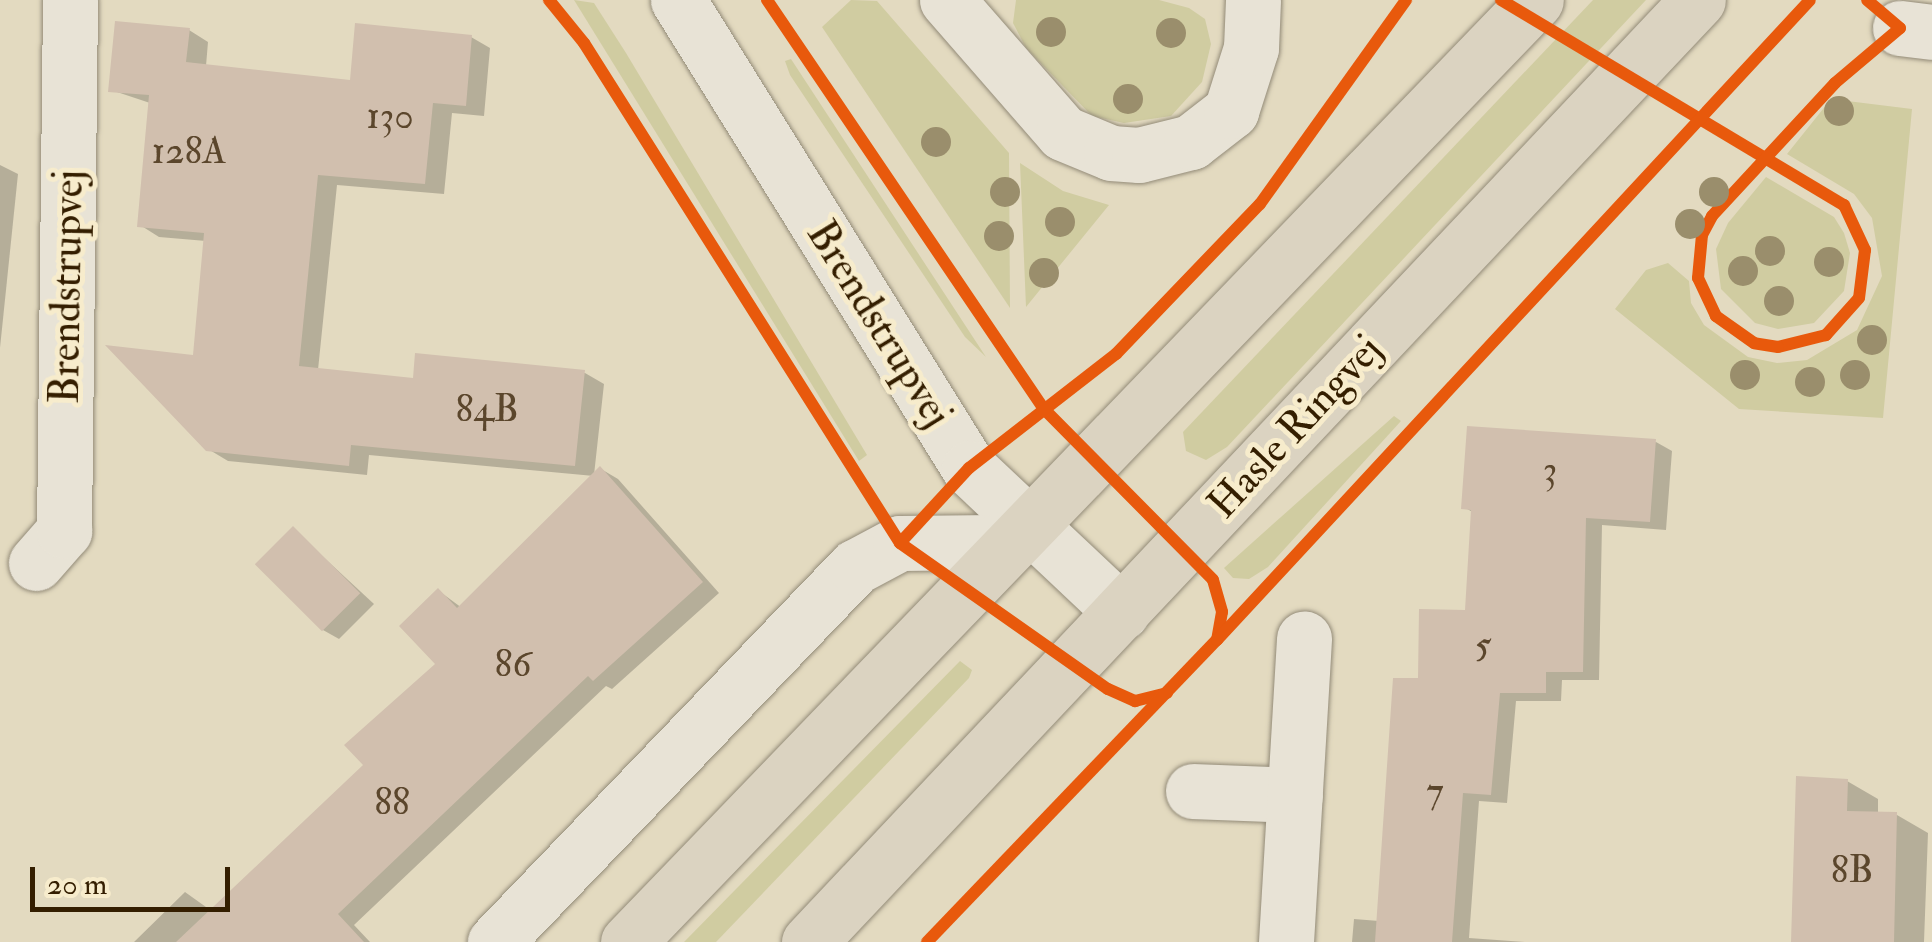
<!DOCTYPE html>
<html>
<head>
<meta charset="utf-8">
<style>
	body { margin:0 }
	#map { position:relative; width:1932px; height:942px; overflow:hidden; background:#e3dac0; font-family:"IM FELL Double Pica",serif }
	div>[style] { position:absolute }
	.green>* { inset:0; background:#d0cca1 }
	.shadow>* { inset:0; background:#0003 }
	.building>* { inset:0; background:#d1bfae; transform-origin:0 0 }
	.roads { filter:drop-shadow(0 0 2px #938b78) drop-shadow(0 0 2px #938b78) }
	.minor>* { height:55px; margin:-27.5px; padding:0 27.5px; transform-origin:27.5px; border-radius:27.5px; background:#e8e3d6 }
	.major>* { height:55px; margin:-27.5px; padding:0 27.5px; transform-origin:27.5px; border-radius:27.5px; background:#dbd3c1 }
	.cycleway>* { height:12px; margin:-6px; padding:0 6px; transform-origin:6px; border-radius:6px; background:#e8590c }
	.trees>* { width:30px; height:30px; margin:-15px; border-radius:50%; background:#9a8e6c }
	span { translate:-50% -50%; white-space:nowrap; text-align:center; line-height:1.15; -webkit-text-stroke:10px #f7eccc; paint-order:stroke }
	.number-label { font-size:38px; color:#5b462c }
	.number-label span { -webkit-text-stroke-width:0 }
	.street-label { font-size:42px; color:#341e00 }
	.scale { position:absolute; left:30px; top:867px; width:200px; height:45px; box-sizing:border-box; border:5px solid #341e00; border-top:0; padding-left:12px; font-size:30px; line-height:35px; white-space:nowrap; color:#341e00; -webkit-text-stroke:8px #f7eccc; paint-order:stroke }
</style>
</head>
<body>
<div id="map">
	<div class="green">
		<div style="clip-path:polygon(574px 0,594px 3px,626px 53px,867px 455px,859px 461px)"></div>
		<div style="clip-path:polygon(851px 0,877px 1px,1009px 153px,1010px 308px,822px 27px)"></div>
		<div style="clip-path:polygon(1016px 0,1159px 0,1189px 8px,1205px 19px,1211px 44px,1202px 82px,1171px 116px,1124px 123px,1092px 116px,1026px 48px,1013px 23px)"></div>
		<div style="clip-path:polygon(1593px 0,1646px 0,1227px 447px,1206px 460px,1186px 451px,1183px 432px)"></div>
		<div style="clip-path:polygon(791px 59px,986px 357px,965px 337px,790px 75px,785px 61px)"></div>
		<div style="clip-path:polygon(1831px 99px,1912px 109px,1883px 418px,1739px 409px,1615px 309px,1646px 270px,1668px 263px,1689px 281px,1691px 303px,1704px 325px,1748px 357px,1777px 363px,1807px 360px,1857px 330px,1882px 276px,1872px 218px,1854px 194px,1787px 154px)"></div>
		<div style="clip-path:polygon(1020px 163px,1063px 191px,1109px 205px,1026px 307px)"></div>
		<div style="clip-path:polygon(1766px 177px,1834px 217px,1844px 233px,1850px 253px,1844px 291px,1814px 323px,1778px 329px,1755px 323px,1721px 289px,1716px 249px,1728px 223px)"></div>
		<div style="clip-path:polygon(1394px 416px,1401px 421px,1268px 567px,1249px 579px,1233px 578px,1224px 568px)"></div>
		<div style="clip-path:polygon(960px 661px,972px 670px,969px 678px,716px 942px,684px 942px)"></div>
	</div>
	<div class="shadow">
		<div style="clip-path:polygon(189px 30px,208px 42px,206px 66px,352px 82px,471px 37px,490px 48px,484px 116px,452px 113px,444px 194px,337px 185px,318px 370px,415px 381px,585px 373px,604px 384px,594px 475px,601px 469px,618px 479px,719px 593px,612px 689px,606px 686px,354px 925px,370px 942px,134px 942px,185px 892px,213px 912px,366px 766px,438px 664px,439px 591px,462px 608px,594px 476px,369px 455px,367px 475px,228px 461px,208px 449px,196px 357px,206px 241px,159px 237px,140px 225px,150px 103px,111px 90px)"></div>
		<div style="clip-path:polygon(0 165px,18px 174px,0 348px)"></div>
		<div style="clip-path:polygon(1656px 442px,1672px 451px,1666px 530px,1602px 525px,1599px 680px,1562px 680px,1561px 701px,1516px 701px,1507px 803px,1479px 801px,1469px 938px,1525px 942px,1352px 942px,1354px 919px,1379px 921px,1420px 681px,1467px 612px,1474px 513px,1464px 507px)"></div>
		<div style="clip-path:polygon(293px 529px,374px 604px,339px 639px,323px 630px)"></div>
		<div style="clip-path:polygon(1847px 781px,1878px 799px,1878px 814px,1897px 815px,1928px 833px,1924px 942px,1810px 942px)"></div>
	</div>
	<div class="building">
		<div style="clip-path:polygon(115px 21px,190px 28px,186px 62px,350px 80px,355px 23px,472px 35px,466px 106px,433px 103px,425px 184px,318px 175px,299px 366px,413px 378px,415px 353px,585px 370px,575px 466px,351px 445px,349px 466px,206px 451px,105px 345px,193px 355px,204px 233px,137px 227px,149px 95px,108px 92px)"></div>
		<div style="clip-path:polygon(1467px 426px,1656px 439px,1650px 522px,1586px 518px,1583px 672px,1546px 672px,1546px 693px,1500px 693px,1491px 795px,1463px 793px,1452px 942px,1375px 942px,1393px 678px,1418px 678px,1419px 609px,1465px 610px,1471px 510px,1461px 509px)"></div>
		<div style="clip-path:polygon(600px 466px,703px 582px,593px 681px,588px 676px,338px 914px,364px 942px,176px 942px,363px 765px,344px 745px,435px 664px,399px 626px,438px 588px,457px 608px)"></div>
		<div style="left:293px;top:526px;width:95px;height:54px;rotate:45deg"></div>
		<div style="clip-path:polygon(1796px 776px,1848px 779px,1847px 811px,1897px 812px,1894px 942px,1791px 942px)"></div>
	</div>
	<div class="roads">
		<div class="minor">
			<div style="left:678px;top:0;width:551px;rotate:58.13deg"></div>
			<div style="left:969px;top:468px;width:210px;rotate:43.3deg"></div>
			<div style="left:947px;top:0;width:176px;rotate:48.9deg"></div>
			<div style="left:1063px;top:133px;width:52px;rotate:22.6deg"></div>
			<div style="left:1111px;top:153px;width:28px;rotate:4deg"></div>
			<div style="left:1139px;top:155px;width:54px;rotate:-14deg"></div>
			<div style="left:1191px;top:142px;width:51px;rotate:-37.8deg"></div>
			<div style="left:1231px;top:111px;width:66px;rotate:-72.4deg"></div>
			<div style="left:1251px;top:48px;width:48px;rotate:-87.6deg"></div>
			<div style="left:1900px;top:28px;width:32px;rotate:7deg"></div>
			<div style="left:36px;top:563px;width:43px;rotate:-48.8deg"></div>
			<div style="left:64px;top:531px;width:531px;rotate:-89.35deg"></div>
			<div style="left:1193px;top:791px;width:102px;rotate:2.2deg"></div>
			<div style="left:495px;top:942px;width:520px;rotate:-46.17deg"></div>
			<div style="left:855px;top:567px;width:51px;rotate:-28.1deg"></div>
			<div style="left:900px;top:543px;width:96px;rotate:-0.6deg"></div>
			<div style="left:996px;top:542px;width:38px;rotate:-23deg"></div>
			<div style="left:1286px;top:942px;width:304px;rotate:-86.6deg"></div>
		</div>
		<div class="major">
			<div style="left:628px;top:942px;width:1308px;rotate:-46.05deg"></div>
			<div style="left:809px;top:942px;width:1295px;rotate:-46.66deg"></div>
		</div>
	</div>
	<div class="cycleway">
		<div style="left:549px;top:0;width:55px;rotate:50.9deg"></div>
		<div style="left:584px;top:43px;width:591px;rotate:57.71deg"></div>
		<div style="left:900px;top:543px;width:254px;rotate:35.1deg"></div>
		<div style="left:1108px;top:689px;width:30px;rotate:24deg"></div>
		<div style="left:1135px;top:701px;width:33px;rotate:-14deg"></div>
		<div style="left:767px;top:0;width:494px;rotate:55.9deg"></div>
		<div style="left:1044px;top:409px;width:240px;rotate:45.3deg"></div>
		<div style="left:1213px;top:580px;width:33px;rotate:74deg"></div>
		<div style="left:1222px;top:612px;width:28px;rotate:100deg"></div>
		<div style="left:1501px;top:0;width:400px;rotate:30.9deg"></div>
		<div style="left:1844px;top:205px;width:50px;rotate:65deg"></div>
		<div style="left:1865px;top:250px;width:48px;rotate:97.1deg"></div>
		<div style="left:1859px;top:298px;width:50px;rotate:131.7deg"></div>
		<div style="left:1826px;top:335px;width:49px;rotate:166deg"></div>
		<div style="left:1778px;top:347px;width:24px;rotate:-171deg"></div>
		<div style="left:1754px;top:343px;width:47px;rotate:-144.6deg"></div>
		<div style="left:1716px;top:316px;width:42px;rotate:-115.3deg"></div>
		<div style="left:1698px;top:278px;width:43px;rotate:-84.7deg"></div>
		<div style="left:1702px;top:235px;width:21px;rotate:-62deg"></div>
		<div style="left:1712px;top:216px;width:181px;rotate:-47.2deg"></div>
		<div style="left:1835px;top:83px;width:85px;rotate:-40.2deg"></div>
		<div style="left:1900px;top:28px;width:43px;rotate:-139.7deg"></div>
		<div style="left:900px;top:543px;width:102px;rotate:-47.4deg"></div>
		<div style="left:969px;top:468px;width:186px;rotate:-37.8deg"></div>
		<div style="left:1116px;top:354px;width:208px;rotate:-46.2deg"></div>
		<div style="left:1260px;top:204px;width:251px;rotate:-54.4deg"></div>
		<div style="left:927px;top:942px;width:419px;rotate:-46.2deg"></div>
		<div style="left:1217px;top:640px;width:872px;rotate:-47.18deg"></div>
	</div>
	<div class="trees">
		<div style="left:1051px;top:32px"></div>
		<div style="left:1171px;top:33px"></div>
		<div style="left:1128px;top:99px"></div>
		<div style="left:1839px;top:111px"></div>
		<div style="left:936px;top:142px"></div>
		<div style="left:1005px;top:192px"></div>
		<div style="left:1714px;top:192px"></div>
		<div style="left:1060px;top:222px"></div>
		<div style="left:1690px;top:224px"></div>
		<div style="left:999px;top:236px"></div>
		<div style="left:1770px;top:251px"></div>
		<div style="left:1829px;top:262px"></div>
		<div style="left:1743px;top:271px"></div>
		<div style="left:1044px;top:273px"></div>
		<div style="left:1779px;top:301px"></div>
		<div style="left:1872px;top:340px"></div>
		<div style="left:1745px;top:375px"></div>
		<div style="left:1855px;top:375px"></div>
		<div style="left:1810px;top:382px"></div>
	</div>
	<div class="number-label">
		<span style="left:390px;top:117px">130</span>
		<span style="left:189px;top:152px">128A</span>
		<span style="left:487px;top:410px">84B</span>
		<span style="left:1550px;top:471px">3</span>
		<span style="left:1483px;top:646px">5</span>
		<span style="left:513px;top:665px">86</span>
		<span style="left:1435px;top:792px">7</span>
		<span style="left:392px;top:803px">88</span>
		<span style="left:1852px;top:871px">8B</span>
	</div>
	<div class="street-label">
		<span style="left:67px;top:287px;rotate:-89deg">Brendstrupvej</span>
		<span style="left:879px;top:324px;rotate:58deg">Brendstrupvej</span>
		<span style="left:1295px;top:427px;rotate:-47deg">Hasle Ringvej</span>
	</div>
	<div class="scale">20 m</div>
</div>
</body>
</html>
